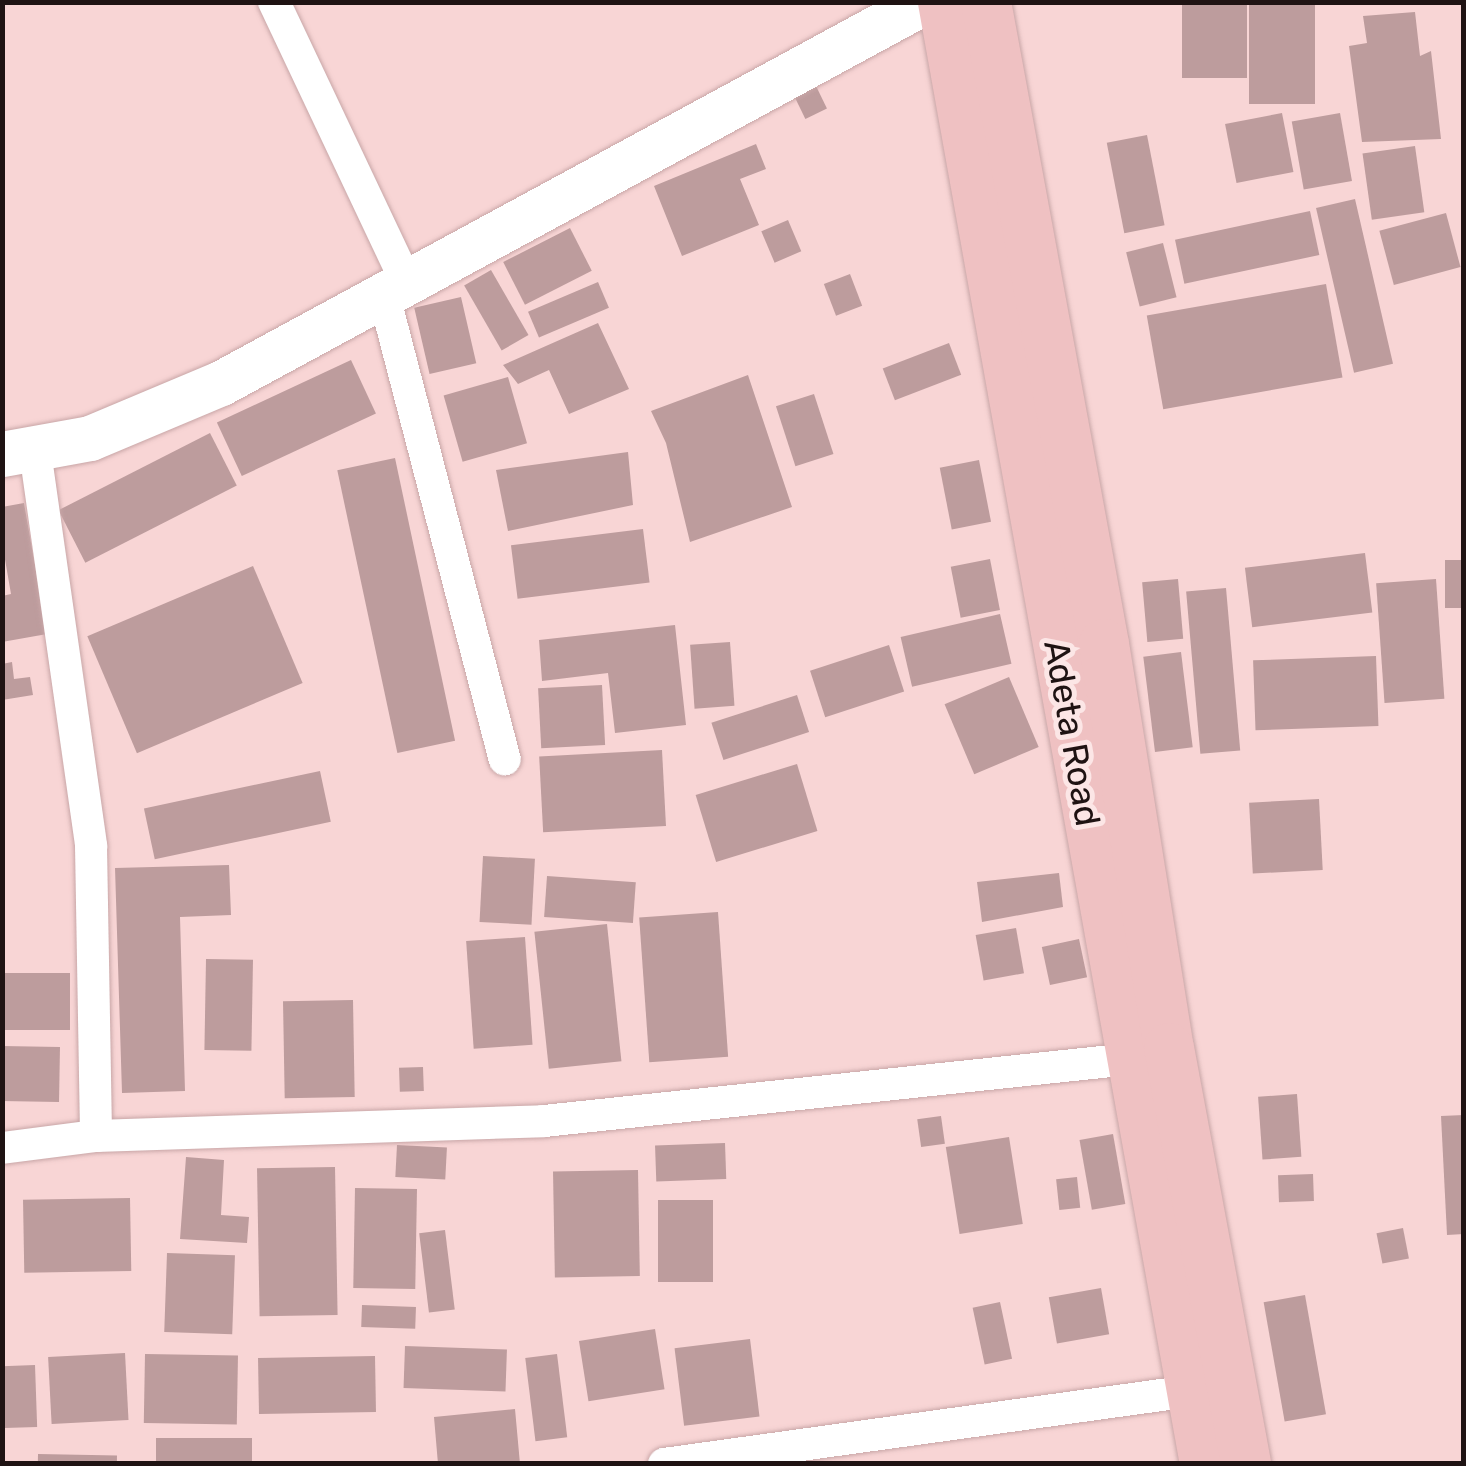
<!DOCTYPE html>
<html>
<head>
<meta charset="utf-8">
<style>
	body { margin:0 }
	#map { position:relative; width:1466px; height:1466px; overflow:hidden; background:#f8d5d5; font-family:Rubik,sans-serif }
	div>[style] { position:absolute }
	.building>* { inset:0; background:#bd9c9d; transform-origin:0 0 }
	.roads { filter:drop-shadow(0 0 2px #c8a6a7) drop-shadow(0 0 2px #c8a6a7) }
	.street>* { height:32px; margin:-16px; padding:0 16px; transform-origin:16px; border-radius:16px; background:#fff }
	.secondary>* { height:45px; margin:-22.5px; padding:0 22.5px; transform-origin:22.5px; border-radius:22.5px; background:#fff }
	.primary>* { height:50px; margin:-25px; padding:0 25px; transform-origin:25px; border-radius:25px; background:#efc1c2 }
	span { translate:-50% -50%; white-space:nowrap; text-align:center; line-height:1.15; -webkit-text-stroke:10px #fce6e6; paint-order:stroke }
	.street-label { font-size:35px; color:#1f1313 }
	.frame { position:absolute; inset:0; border:5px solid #1f1313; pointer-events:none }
</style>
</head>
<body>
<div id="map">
	<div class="building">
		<div style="left:1182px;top:2px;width:65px;height:76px"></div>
		<div style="left:1249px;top:2px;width:66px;height:102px"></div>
		<div style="clip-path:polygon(1415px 12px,1420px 56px,1431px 51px,1441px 139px,1362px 142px,1349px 46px,1367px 43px,1363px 16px)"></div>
		<div style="left:816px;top:86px;width:25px;height:24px;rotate:64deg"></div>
		<div style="left:1282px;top:113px;width:60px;height:58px;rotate:79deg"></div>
		<div style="left:1340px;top:113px;width:69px;height:49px;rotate:80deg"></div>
		<div style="left:1147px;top:135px;width:92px;height:41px;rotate:79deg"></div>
		<div style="clip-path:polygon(756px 144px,766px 169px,740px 179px,759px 225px,682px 256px,654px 186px)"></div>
		<div style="left:1415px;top:146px;width:67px;height:53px;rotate:82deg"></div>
		<div style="left:1355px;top:199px;width:169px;height:40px;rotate:77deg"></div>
		<div style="left:1310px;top:211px;width:45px;height:138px;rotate:78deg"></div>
		<div style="left:1446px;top:213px;width:56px;height:69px;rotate:75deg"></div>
		<div style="left:788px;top:220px;width:34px;height:29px;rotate:67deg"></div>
		<div style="left:570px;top:228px;width:48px;height:75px;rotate:63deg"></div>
		<div style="left:1163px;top:243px;width:56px;height:38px;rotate:76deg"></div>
		<div style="left:491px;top:270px;width:75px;height:31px;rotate:60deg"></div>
		<div style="left:850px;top:274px;width:34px;height:28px;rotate:69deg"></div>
		<div style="left:598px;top:282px;width:28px;height:76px;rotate:67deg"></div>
		<div style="left:1326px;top:284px;width:95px;height:182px;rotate:80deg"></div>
		<div style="left:461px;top:297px;width:68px;height:48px;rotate:77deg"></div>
		<div style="clip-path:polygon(598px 323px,629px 389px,569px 414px,549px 370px,518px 384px,503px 365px)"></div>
		<div style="left:949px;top:343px;width:34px;height:71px;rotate:69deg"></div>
		<div style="left:351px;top:360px;width:59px;height:148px;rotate:65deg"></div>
		<div style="clip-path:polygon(748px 375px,792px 507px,690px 542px,666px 443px,651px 411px)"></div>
		<div style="left:508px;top:377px;width:69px;height:67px;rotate:74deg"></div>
		<div style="left:814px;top:394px;width:63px;height:40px;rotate:72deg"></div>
		<div style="left:210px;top:433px;width:59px;height:170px;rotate:63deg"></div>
		<div style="clip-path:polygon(628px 452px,633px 505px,508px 531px,496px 470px)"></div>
		<div style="left:395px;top:458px;width:289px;height:59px;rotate:78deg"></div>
		<div style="left:979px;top:460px;width:63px;height:40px;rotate:79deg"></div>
		<div style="clip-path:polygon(24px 503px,47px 634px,2px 642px,2px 596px,11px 594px,2px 542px,2px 507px)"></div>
		<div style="left:643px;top:529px;width:54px;height:133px;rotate:83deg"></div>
		<div style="left:1365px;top:553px;width:60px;height:121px;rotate:83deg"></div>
		<div style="left:990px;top:559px;width:52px;height:40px;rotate:79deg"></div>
		<div style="left:1464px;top:560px;width:48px;height:19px;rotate:90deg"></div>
		<div style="left:253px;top:566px;width:127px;height:180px;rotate:67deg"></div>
		<div style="left:1178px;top:579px;width:60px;height:36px;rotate:85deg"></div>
		<div style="left:1436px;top:579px;width:120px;height:60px;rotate:86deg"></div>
		<div style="left:1226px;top:588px;width:163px;height:40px;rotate:85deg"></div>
		<div style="left:1000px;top:614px;width:51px;height:102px;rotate:77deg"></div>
		<div style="clip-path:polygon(675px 625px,686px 725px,615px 733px,608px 673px,542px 681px,539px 640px)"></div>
		<div style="left:730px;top:642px;width:64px;height:40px;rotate:86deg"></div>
		<div style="left:889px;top:645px;width:49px;height:83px;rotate:72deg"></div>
		<div style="left:1181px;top:652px;width:96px;height:38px;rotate:83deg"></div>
		<div style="left:1376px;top:656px;width:70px;height:123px;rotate:88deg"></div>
		<div style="clip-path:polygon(12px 662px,14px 679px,30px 677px,33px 695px,2px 700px,2px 664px)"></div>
		<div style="left:1009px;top:677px;width:76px;height:70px;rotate:67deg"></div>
		<div style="left:602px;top:685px;width:60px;height:64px;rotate:87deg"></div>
		<div style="left:797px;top:695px;width:39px;height:90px;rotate:72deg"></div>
		<div style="left:662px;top:750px;width:76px;height:123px;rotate:87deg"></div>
		<div style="left:797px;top:764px;width:70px;height:106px;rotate:73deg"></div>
		<div style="left:320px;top:771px;width:52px;height:180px;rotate:78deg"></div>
		<div style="left:1319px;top:799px;width:71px;height:70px;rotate:87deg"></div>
		<div style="left:483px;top:856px;width:52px;height:66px;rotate:3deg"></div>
		<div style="clip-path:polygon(229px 865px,231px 915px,180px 917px,185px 1091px,122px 1093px,115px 868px)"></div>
		<div style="clip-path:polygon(1059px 873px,1063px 907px,982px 922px,977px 882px)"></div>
		<div style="left:547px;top:876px;width:89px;height:41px;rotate:4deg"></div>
		<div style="left:718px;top:912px;width:145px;height:79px;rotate:86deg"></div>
		<div style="left:607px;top:924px;width:138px;height:73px;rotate:84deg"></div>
		<div style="left:1016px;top:928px;width:46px;height:41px;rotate:80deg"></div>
		<div style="left:525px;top:937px;width:108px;height:59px;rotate:86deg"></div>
		<div style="left:1079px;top:939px;width:39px;height:38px;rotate:78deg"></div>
		<div style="left:206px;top:959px;width:47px;height:91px;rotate:1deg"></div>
		<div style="left:2px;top:973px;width:68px;height:57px"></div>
		<div style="left:353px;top:1000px;width:97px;height:70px;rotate:89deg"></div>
		<div style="left:2px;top:1046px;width:58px;height:55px;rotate:1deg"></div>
		<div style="left:423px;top:1067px;width:24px;height:24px;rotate:88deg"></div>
		<div style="left:1297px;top:1094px;width:63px;height:39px;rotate:86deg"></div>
		<div style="clip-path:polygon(1464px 1115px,1464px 1234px,1447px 1235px,1441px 1116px)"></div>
		<div style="left:941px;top:1116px;width:28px;height:24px;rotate:82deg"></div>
		<div style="left:1113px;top:1134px;width:71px;height:34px;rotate:80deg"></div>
		<div style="left:1009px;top:1137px;width:88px;height:64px;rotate:81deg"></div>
		<div style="left:725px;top:1143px;width:36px;height:70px;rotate:88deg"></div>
		<div style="left:397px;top:1145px;width:50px;height:32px;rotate:3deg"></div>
		<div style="clip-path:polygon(186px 1157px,224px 1160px,221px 1215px,249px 1217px,247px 1243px,180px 1239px)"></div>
		<div style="left:335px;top:1167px;width:148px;height:78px;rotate:89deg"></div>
		<div style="left:638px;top:1170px;width:106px;height:85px;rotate:89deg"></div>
		<div style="left:1313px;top:1174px;width:27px;height:35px;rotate:88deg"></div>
		<div style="left:1077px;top:1177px;width:31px;height:21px;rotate:84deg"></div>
		<div style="left:355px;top:1188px;width:62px;height:100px;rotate:1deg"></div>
		<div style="left:130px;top:1198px;width:73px;height:107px;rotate:89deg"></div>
		<div style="left:658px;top:1200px;width:55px;height:82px"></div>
		<div style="left:1403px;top:1228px;width:31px;height:27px;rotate:79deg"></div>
		<div style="left:445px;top:1230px;width:80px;height:26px;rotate:83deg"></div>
		<div style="left:167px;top:1253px;width:68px;height:79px;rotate:2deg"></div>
		<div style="left:1101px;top:1288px;width:47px;height:53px;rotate:80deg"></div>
		<div style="left:1305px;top:1295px;width:121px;height:42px;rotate:80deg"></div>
		<div style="left:1000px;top:1302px;width:58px;height:28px;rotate:78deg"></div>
		<div style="left:362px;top:1305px;width:54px;height:22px;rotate:2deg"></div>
		<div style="left:655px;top:1329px;width:61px;height:77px;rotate:81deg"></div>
		<div style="left:750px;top:1339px;width:78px;height:76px;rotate:83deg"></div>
		<div style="left:405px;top:1346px;width:102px;height:42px;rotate:2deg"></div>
		<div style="left:125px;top:1353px;width:67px;height:77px;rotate:87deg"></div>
		<div style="left:145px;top:1354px;width:93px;height:69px;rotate:1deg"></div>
		<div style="left:557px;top:1354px;width:84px;height:32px;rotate:83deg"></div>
		<div style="left:375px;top:1356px;width:56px;height:117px;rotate:89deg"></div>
		<div style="left:35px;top:1365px;width:62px;height:33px;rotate:88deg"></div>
		<div style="clip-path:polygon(515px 1409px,520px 1464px,438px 1464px,434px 1417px)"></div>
		<div style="left:252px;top:1438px;width:26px;height:96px;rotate:90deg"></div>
		<div style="left:38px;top:1454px;width:79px;height:10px;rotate:1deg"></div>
	</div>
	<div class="roads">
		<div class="street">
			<div style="left:274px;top:2px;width:306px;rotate:64.7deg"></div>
			<div style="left:383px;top:292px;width:483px;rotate:75.4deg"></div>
			<div style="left:35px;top:451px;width:399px;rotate:81.9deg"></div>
			<div style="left:91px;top:846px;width:290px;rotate:89deg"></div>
			<div style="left:2px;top:1148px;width:95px;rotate:-7.3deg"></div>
			<div style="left:96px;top:1136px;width:448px;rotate:-1.9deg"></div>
			<div style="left:544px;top:1121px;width:589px;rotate:-6.04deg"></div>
			<div style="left:664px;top:1464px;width:531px;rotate:-7.9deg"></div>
		</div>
		<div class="secondary">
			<div style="left:2px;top:454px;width:89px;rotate:-10.3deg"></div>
			<div style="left:90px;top:438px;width:142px;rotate:-22.8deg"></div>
			<div style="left:221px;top:383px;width:800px;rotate:-28.46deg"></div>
		</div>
		<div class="primary">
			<div style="left:943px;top:2px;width:1485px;rotate:79.84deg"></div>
			<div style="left:986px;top:2px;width:653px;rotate:79.59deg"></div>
			<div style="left:1104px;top:644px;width:409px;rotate:80.9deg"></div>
			<div style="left:1169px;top:1048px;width:423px;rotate:79.5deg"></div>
		</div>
	</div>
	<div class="street-label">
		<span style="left:1072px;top:733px;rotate:80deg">Adeta Road</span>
	</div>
	<div class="frame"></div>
</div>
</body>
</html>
